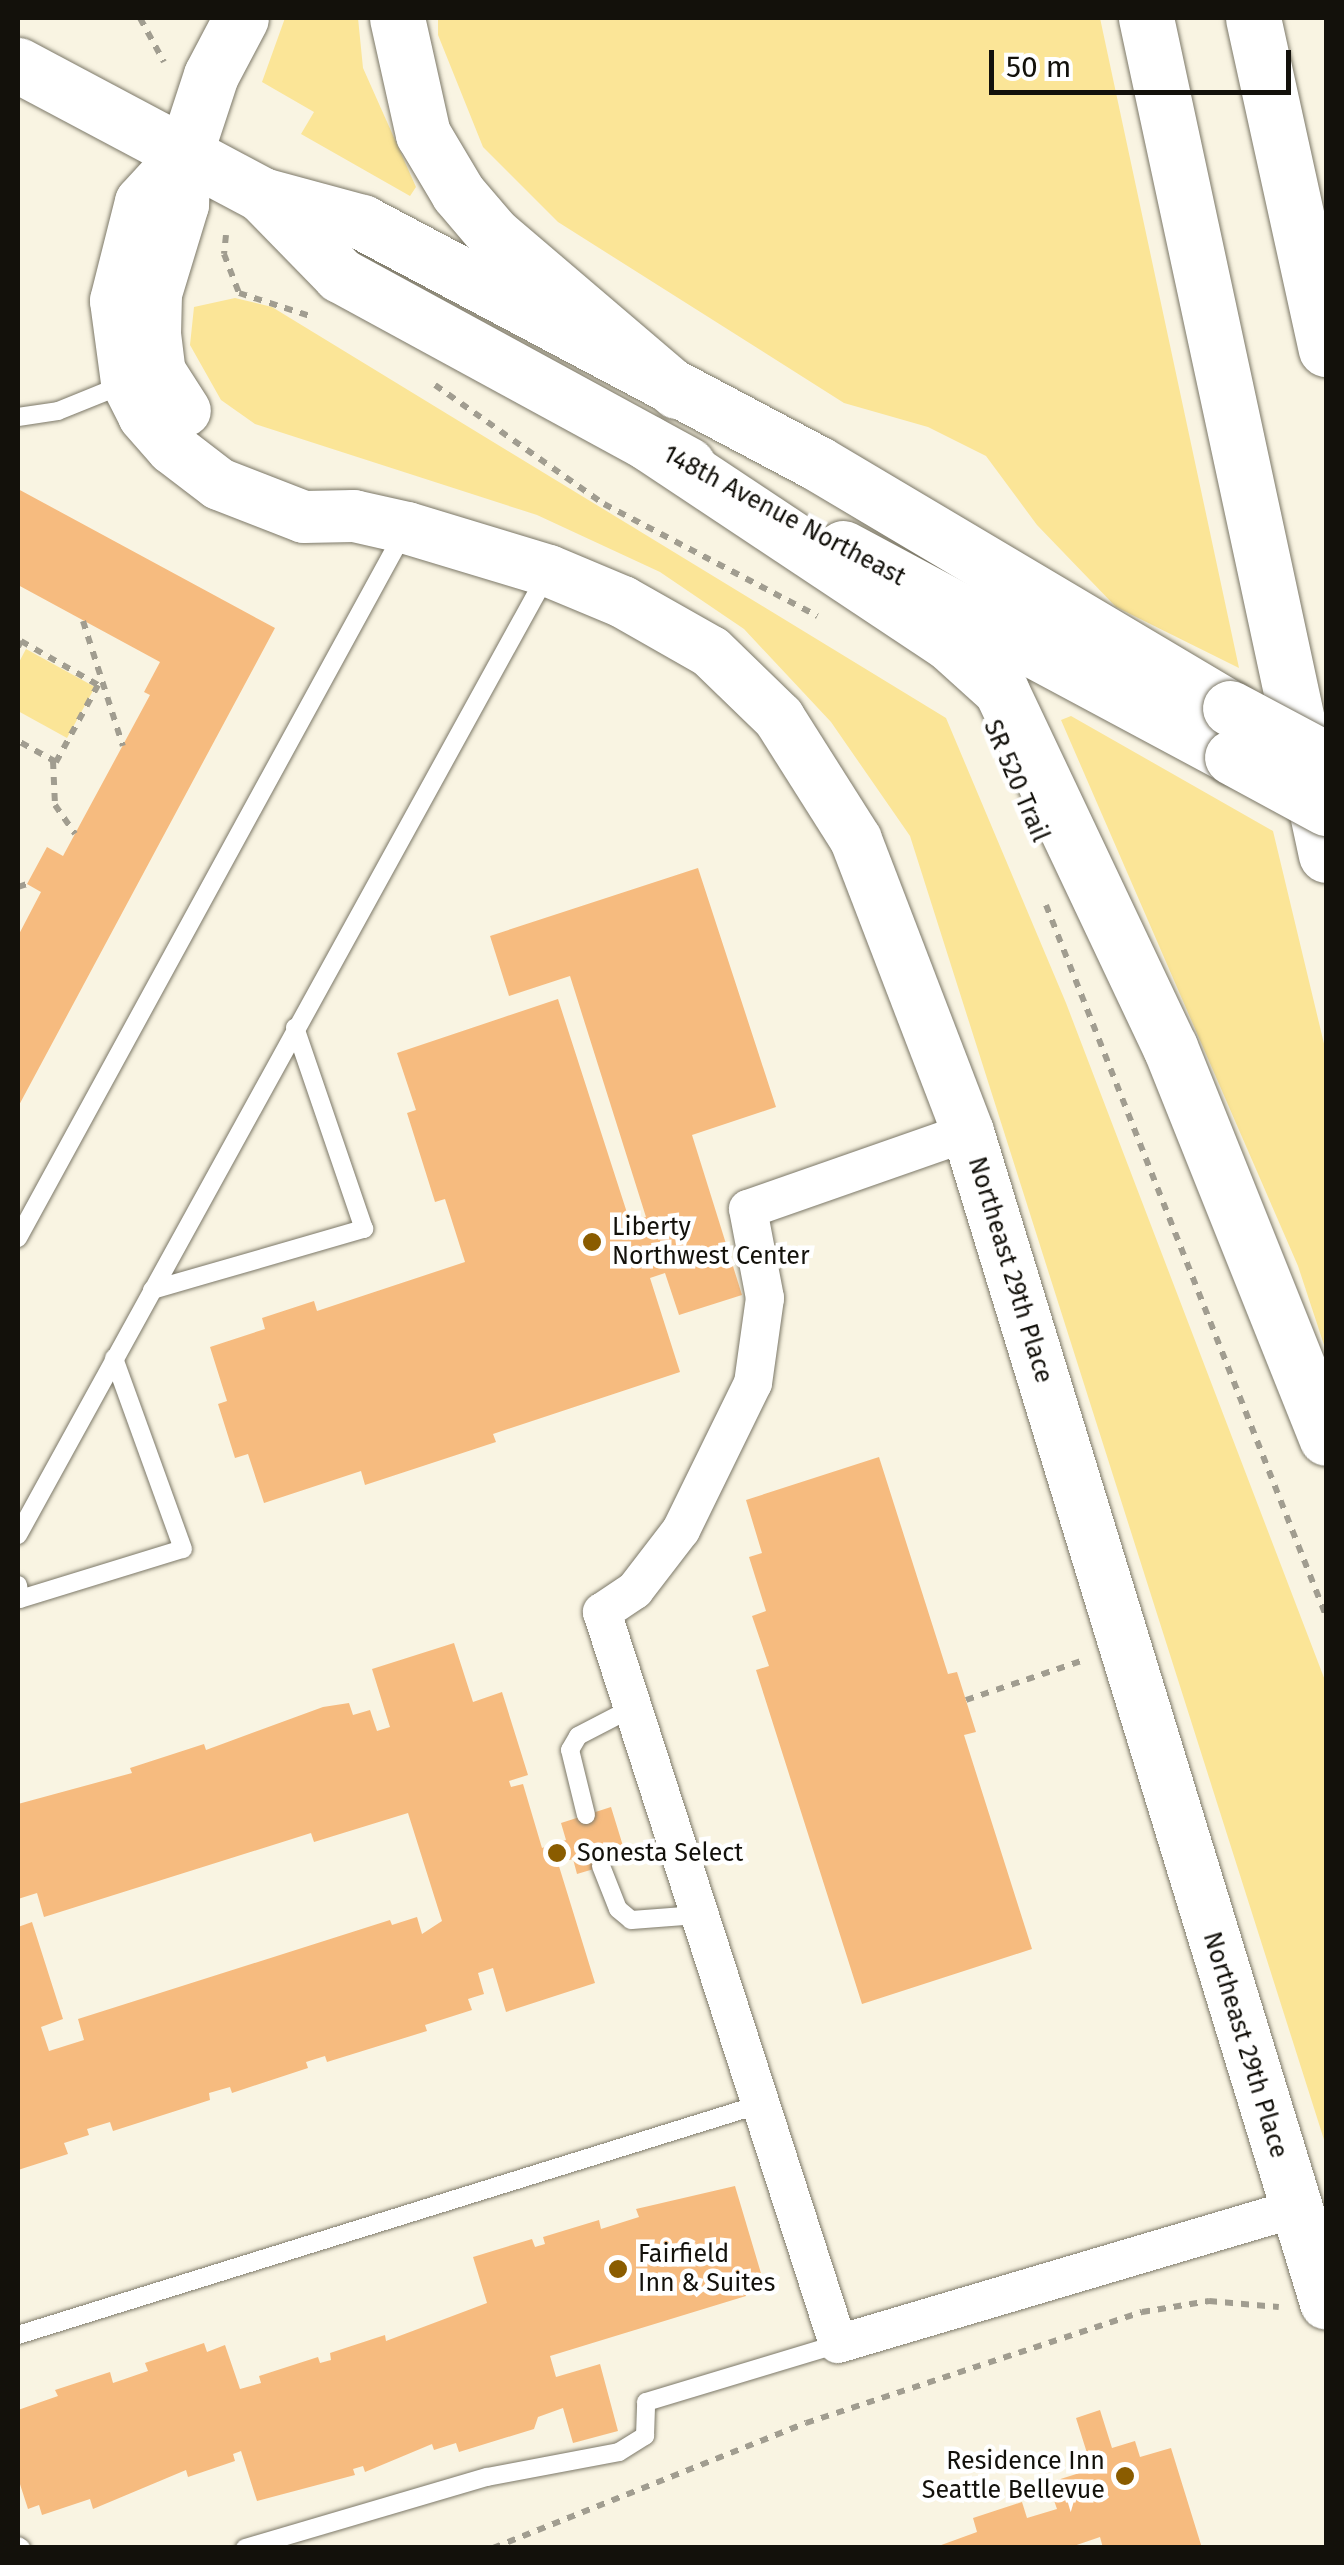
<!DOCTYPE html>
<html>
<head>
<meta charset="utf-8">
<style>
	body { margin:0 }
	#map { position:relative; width:1344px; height:2565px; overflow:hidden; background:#f9f4e2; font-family:"Fira Sans",sans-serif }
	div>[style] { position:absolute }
	.green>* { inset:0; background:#fbe597 }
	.building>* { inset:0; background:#f6bb7f }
	.path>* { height:6px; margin-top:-3px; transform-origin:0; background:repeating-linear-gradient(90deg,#a19d90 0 8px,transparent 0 16px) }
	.roads { filter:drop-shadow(0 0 2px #7c7868) drop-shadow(0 0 2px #7c7868) }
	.lane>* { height:18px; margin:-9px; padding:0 9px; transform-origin:9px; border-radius:9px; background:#fff }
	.street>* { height:38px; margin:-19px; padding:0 19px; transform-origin:19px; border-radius:19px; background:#fff }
	.secondary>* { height:52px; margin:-26px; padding:0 26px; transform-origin:26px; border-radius:26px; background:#fff }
	.primary>* { height:55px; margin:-27.5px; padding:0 27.5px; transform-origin:27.5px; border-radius:27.5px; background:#fff }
	.highway>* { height:55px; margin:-27.5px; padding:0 27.5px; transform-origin:27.5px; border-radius:27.5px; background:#fff }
	.bridges { filter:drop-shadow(0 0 2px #7c7868) drop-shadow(0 0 2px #7c7868) }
	.primary-bridge>* { height:55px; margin:-27.5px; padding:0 27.5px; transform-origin:27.5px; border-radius:27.5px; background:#fff }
	.dots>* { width:28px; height:28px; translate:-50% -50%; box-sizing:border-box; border:5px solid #fff; border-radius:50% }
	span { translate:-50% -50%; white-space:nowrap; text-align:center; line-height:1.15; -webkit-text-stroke:9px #fff; paint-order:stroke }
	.street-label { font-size:25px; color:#13110b }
	.poi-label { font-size:25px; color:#13110b }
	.left { translate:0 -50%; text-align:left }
	.right { translate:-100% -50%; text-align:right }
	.frame { position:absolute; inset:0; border:20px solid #13110b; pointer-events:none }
	.scale { position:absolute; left:989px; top:50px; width:302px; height:45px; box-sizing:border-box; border:5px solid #13110b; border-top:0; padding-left:12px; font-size:30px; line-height:35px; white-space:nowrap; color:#13110b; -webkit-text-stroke:8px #fff; paint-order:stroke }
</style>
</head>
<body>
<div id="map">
	<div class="green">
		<div style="clip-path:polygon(285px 18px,358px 18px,363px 68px,416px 187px,410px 196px,301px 134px,314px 112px,262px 82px)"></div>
		<div style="clip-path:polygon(438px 18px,1100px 18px,1239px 668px,1116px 607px,1037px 525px,986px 456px,928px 427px,844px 403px,558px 222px,483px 147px,438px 35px)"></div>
		<div style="clip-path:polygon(235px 298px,272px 307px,946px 718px,1066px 1003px,1326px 1683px,1326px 2146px,910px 836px,831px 722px,744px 629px,660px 572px,537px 515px,255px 424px,221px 400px,190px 345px,194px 307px)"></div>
		<div style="clip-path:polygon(26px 649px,95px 687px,67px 738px,18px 711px,18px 664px)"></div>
		<div style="clip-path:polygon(1071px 716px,1273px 831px,1326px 1052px,1326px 1351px,1298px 1266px,1061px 720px)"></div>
	</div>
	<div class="building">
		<div style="clip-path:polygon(18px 489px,275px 628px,18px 1107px,18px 936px,41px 892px,27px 884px,47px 847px,63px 856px,150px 695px,144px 692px,160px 662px,18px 585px)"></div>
		<div style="clip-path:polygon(698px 868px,776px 1107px,692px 1135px,742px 1295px,679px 1315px,665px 1273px,650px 1278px,680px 1372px,493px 1434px,496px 1442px,365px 1485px,361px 1471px,264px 1503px,248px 1454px,235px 1458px,218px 1404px,227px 1401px,210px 1347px,265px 1329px,262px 1318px,314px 1301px,317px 1311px,465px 1262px,445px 1199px,435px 1202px,407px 1113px,416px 1110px,397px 1053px,558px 999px,630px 1222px,646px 1217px,570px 976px,509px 996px,490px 936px)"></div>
		<div style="clip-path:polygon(879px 1457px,948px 1674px,957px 1672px,976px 1732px,964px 1735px,1032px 1949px,862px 2004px,756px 1670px,769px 1666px,752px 1616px,766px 1611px,749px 1557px,762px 1553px,746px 1500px)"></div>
		<div style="clip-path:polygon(454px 1643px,473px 1702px,502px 1692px,528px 1775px,509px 1781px,511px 1787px,523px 1784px,542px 1848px,566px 1840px,561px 1823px,611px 1807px,627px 1859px,577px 1874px,573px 1859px,558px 1863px,595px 1983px,506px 2012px,493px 1968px,478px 1973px,484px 1994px,468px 1999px,472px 2010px,425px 2025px,427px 2031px,327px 2062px,325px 2056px,306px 2062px,308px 2068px,232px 2093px,230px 2087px,209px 2093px,210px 2100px,113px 2131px,110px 2122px,87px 2129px,89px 2135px,64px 2143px,68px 2154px,18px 2170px,18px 1927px,32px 1922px,63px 2019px,41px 2027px,49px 2051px,84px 2040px,78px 2019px,390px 1920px,392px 1925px,417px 1917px,422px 1934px,442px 1921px,408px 1813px,314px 1842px,311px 1833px,44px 1917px,37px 1893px,18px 1899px,18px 1804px,132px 1773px,130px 1768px,204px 1744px,206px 1750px,323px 1707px,349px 1703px,353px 1715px,370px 1710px,377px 1731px,390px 1727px,372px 1669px)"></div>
		<div style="clip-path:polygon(735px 2186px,763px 2280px,744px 2287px,746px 2296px,550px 2356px,556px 2377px,600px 2364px,618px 2431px,573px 2443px,563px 2408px,538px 2417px,534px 2429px,459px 2452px,456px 2443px,434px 2450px,432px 2444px,365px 2472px,363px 2466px,353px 2469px,355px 2475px,257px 2501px,241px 2451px,233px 2454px,235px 2461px,188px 2477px,186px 2470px,93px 2509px,90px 2499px,42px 2515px,39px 2505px,28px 2509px,18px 2478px,18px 2410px,58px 2396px,55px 2390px,110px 2372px,113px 2383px,148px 2371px,145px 2363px,204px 2343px,207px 2352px,225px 2345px,240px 2389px,261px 2383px,259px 2376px,318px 2357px,320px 2363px,331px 2360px,330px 2353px,385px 2335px,386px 2341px,487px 2303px,473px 2257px,532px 2239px,535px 2247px,545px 2244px,543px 2237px,599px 2220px,601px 2229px,639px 2217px,636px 2209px)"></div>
		<div style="clip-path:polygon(1100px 2410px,1112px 2448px,1135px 2441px,1140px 2457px,1171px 2448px,1202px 2548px,1103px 2548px,1100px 2537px,1068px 2548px,933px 2548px,977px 2532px,973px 2518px,1022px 2502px,1027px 2518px,1057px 2509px,1048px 2483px,1092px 2469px,1076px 2418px)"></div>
	</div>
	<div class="path">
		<div style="left:140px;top:18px;width:50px;rotate:61.4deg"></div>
		<div style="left:226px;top:235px;width:19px;rotate:96deg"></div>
		<div style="left:224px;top:254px;width:42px;rotate:69deg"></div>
		<div style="left:239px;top:293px;width:75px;rotate:17.9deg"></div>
		<div style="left:435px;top:385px;width:207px;rotate:35.2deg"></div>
		<div style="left:604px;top:504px;width:241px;rotate:27.7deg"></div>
		<div style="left:83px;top:621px;width:131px;rotate:72.3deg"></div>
		<div style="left:18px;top:647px;width:7px;rotate:-63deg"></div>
		<div style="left:21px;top:641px;width:89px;rotate:29.7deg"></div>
		<div style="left:98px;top:685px;width:88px;rotate:118.6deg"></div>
		<div style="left:56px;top:762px;width:43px;rotate:-151.1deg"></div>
		<div style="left:53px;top:761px;width:44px;rotate:87.4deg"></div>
		<div style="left:55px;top:805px;width:35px;rotate:55deg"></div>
		<div style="left:18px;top:887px;width:9px;rotate:-18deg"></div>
		<div style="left:1046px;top:905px;width:764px;rotate:68.5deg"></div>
		<div style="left:966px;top:1700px;width:125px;rotate:-18.7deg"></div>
		<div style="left:493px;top:2548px;width:337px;rotate:-21.8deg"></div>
		<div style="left:806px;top:2423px;width:354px;rotate:-18.3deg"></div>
		<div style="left:1142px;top:2312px;width:68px;rotate:-9.3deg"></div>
		<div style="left:1209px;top:2301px;width:70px;rotate:4.9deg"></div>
	</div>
	<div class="roads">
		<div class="lane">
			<div style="left:18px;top:417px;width:40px;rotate:-8.5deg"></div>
			<div style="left:58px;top:411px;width:69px;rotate:-22.1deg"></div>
			<div style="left:18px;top:1238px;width:805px;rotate:-61.33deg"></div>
			<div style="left:152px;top:1290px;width:221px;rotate:-16.1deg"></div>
			<div style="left:364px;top:1229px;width:213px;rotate:-108.9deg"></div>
			<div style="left:18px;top:1535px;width:1095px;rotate:-61.16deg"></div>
			<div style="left:18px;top:1585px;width:14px;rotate:82deg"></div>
			<div style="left:20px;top:1599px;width:170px;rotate:-17.1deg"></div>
			<div style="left:183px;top:1549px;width:203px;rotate:-109.9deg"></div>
			<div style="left:586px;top:1815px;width:67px;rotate:-103.8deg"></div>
			<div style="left:570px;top:1750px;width:16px;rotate:-60deg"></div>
			<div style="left:578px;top:1736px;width:63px;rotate:-27.4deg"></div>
			<div style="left:601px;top:1866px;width:46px;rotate:68.4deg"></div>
			<div style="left:618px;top:1909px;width:17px;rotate:40deg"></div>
			<div style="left:631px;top:1920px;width:67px;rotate:-4.3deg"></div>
			<div style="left:18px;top:2335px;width:778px;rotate:-17.27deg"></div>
			<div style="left:18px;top:2546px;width:4px;rotate:34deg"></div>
			<div style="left:245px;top:2548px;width:252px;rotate:-16.4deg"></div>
			<div style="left:487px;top:2477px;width:134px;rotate:-10.7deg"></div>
			<div style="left:619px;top:2452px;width:31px;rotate:-32deg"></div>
			<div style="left:645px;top:2436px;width:34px;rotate:-88deg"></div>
			<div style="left:646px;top:2402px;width:201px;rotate:-16.8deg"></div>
		</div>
		<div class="street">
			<div style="left:968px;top:1132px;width:233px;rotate:160.7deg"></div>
			<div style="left:748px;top:1209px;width:91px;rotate:79.2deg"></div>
			<div style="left:765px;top:1298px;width:86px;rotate:98deg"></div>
			<div style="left:753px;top:1383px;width:164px;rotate:116.1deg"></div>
			<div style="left:681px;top:1530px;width:76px;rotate:127.5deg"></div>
			<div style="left:635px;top:1590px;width:40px;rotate:146deg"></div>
			<div style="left:602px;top:1612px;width:769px;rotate:72.13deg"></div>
			<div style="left:838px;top:2344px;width:476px;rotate:-16.5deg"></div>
		</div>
		<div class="secondary">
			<div style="left:185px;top:154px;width:65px;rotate:132.5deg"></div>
			<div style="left:141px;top:202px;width:102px;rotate:104.2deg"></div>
			<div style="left:116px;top:301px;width:82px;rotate:82.3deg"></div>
			<div style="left:127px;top:382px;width:38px;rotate:63deg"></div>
			<div style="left:144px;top:416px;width:43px;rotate:48.8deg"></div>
			<div style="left:172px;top:448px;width:59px;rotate:37.5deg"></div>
			<div style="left:219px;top:484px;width:91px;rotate:21.2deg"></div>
			<div style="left:304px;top:517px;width:50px;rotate:-1.1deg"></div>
			<div style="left:354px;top:516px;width:54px;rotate:12.8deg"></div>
			<div style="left:407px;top:528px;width:148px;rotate:16.8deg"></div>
			<div style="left:549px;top:571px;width:80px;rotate:22.7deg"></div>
			<div style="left:623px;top:602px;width:101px;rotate:29.6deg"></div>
			<div style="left:711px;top:652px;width:95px;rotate:44.1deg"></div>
			<div style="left:779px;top:718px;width:144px;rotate:57.7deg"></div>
			<div style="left:856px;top:840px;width:313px;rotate:69deg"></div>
			<div style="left:968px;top:1132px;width:1225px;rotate:73deg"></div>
			<div style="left:185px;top:154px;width:51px;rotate:92.2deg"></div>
			<div style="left:183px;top:205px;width:93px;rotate:106.9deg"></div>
			<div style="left:156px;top:294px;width:40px;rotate:91.4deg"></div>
			<div style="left:155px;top:334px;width:38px;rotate:83deg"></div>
			<div style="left:160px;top:372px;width:46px;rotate:57.3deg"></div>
		</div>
		<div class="primary">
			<div style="left:18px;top:65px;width:276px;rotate:28deg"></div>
			<div style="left:262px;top:195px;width:104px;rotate:15.1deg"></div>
			<div style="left:362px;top:222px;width:515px;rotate:27.91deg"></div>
			<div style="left:817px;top:463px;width:480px;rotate:30.7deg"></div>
			<div style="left:262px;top:195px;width:112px;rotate:45.7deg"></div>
			<div style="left:340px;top:275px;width:396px;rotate:28.6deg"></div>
			<div style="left:843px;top:548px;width:442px;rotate:28.2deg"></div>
		</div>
		<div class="highway">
			<div style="left:397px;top:18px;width:119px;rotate:77.4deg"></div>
			<div style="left:423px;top:134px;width:69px;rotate:59.3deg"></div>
			<div style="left:458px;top:193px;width:54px;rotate:49.5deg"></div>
			<div style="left:493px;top:234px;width:242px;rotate:40.5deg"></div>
			<div style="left:1146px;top:18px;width:856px;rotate:77.86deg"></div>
			<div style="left:1253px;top:18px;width:339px;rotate:77.6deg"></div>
			<div style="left:185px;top:154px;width:83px;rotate:-71.8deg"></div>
			<div style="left:211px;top:75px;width:64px;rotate:-62.2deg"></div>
			<div style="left:648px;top:443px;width:361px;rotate:33.6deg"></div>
			<div style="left:949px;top:643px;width:70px;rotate:42.1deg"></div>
			<div style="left:1001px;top:690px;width:395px;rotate:64.7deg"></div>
			<div style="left:1170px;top:1047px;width:421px;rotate:68.2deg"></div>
		</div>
	</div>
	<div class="bridges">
		<div class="primary-bridge">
			<div style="left:1230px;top:708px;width:109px;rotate:28deg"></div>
			<div style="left:1232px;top:757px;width:107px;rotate:28.5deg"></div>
		</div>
	</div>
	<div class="dots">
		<div style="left:592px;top:1242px;background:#8a5c00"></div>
		<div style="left:557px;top:1853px;background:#8a5c00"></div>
		<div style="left:618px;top:2269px;background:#8a5c00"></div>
		<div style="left:1125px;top:2476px;background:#8a5c00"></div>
	</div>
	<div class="street-label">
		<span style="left:784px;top:516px;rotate:28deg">148th Avenue Northeast</span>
		<span style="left:1016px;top:781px;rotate:67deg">SR 520 Trail</span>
		<span style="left:1010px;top:1270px;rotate:73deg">Northeast 29th Place</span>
		<span style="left:1245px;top:2045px;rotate:73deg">Northeast 29th Place</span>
	</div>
	<div class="poi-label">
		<span class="left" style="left:612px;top:1242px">Liberty<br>Northwest Center</span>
		<span class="left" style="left:577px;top:1853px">Sonesta Select</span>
		<span class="left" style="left:638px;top:2269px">Fairfield<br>Inn &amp; Suites</span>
		<span class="right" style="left:1105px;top:2476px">Residence Inn<br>Seattle Bellevue</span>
	</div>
	<div class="frame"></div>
	<div class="scale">50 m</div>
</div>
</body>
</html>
